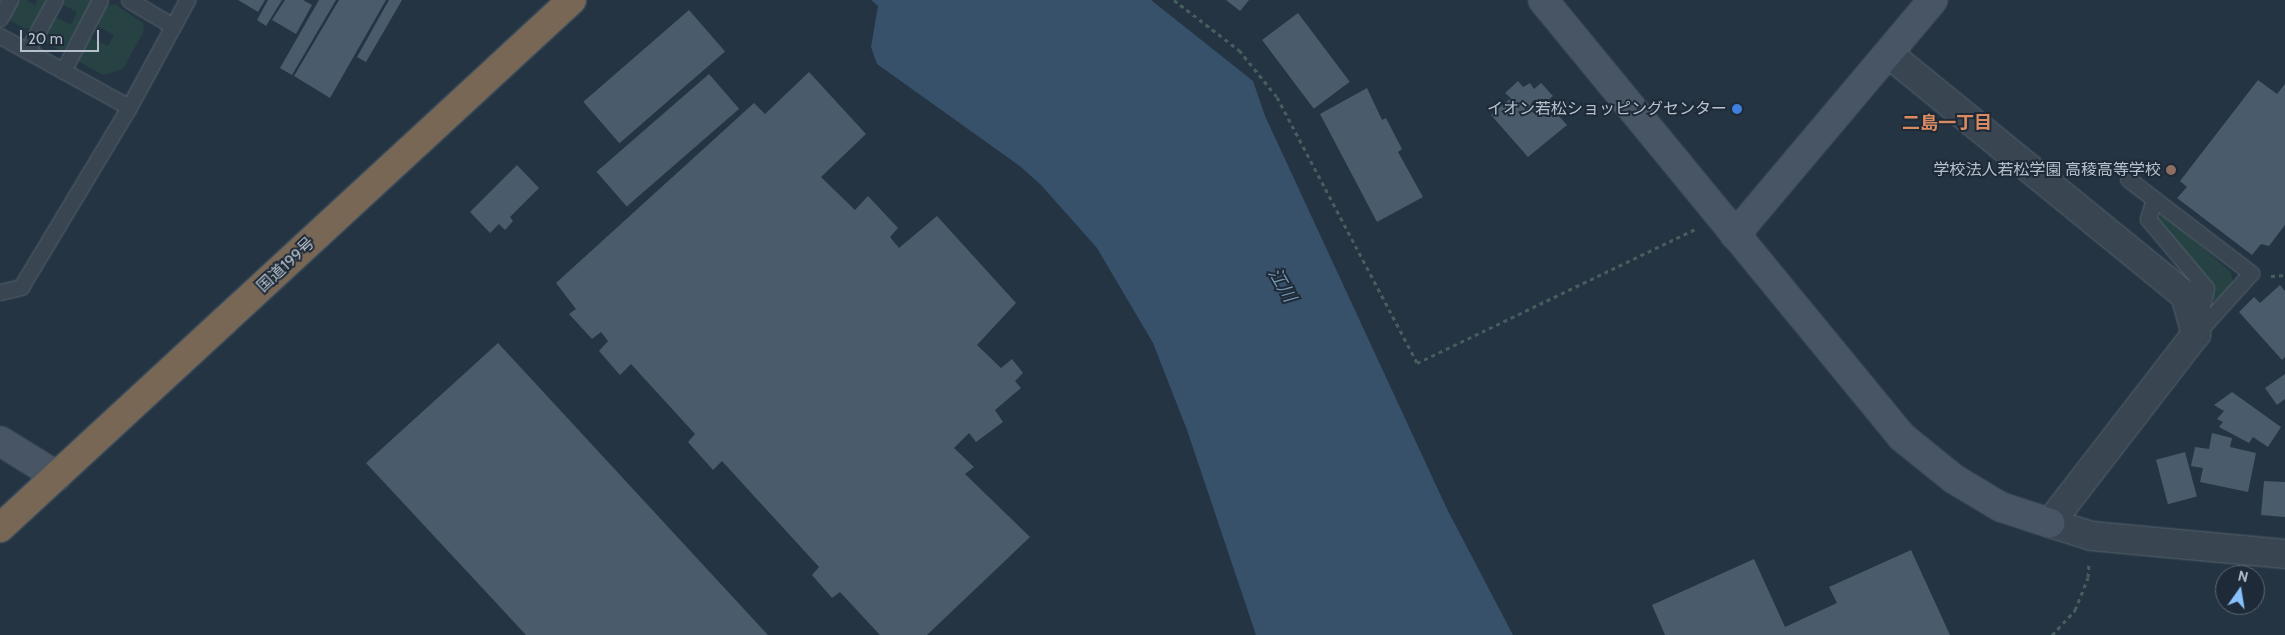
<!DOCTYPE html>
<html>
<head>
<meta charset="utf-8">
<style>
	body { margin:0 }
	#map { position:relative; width:2285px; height:635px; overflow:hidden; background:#243442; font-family:Cabin,"Noto Sans JP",sans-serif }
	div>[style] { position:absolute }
	.green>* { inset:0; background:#264243 }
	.water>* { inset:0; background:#37516a }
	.building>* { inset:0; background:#4a5b6b; transform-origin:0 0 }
	.path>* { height:3px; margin-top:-1.5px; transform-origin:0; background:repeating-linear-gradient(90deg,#455f5f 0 4px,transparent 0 8px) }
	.roads { filter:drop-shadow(0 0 1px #57636f) drop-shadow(0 0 1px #57636f) }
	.lane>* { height:15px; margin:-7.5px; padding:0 7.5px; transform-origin:7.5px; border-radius:7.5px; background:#394551 }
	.street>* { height:28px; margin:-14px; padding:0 14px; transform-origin:14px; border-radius:14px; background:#394551 }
	.secondary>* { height:28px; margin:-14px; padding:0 14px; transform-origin:14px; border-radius:14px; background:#475565 }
	.highway>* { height:28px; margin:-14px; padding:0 14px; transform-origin:14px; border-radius:14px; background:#786755 }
	.dots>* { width:14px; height:14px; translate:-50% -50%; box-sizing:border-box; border:2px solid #1e2a37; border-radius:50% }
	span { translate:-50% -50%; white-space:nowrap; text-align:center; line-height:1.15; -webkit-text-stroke:4px #1e2a37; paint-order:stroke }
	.poi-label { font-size:16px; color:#b6c0cc }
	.right { translate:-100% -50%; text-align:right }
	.street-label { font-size:16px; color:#b6c0cc }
	.neighbourhood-label { font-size:18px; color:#db8b61; font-weight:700 }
	.water-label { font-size:18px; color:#7494b0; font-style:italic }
	.north { position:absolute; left:2215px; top:565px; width:50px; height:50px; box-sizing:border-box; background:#1e2a37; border:1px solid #5b6673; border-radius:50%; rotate:13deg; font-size:14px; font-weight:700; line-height:20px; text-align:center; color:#b6c0cc }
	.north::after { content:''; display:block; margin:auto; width:18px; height:22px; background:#89c1fd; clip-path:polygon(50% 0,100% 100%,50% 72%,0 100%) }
	.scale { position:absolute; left:20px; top:30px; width:79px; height:22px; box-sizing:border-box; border:2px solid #b6c0cc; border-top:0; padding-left:6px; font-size:15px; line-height:18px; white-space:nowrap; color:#b6c0cc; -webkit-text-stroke:4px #1e2a37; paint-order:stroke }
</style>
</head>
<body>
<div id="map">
	<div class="green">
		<div style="clip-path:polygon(14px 0,26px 0,35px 5px,37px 0,47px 0,31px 28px,25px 29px,9px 20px,7px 14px)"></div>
		<div style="clip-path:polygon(63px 0,96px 0,62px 52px,43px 40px,51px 18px,58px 18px,71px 25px,77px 12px,64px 5px)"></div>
		<div style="clip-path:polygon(115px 4px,143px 23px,144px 31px,123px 69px,103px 75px,78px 61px,78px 53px,88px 37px,108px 46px,114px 35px,99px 27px,98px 23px,106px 6px)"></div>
		<div style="clip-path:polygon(2164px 215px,2231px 272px,2233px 283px,2217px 304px,2213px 300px,2211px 285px,2156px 219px)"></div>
	</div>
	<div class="water">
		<div style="clip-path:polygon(871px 0,1151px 0,1253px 81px,1265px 116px,1447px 509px,1513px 635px,1256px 635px,1187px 430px,1153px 343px,1097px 248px,1041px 185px,1021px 167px,877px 64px,871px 47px,878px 6px)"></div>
	</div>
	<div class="building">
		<div style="clip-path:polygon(238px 0,265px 0,258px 12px)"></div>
		<div style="clip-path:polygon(268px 0,282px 0,266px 26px,257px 20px)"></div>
		<div style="clip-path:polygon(285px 0,303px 0,312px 5px,296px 34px,272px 20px)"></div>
		<div style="clip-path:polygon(319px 0,336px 0,292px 75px,280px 68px)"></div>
		<div style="clip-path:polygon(339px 0,386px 0,330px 98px,294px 76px)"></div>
		<div style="clip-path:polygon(389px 0,402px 0,366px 62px,357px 57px)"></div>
		<div style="clip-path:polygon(1226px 0,1249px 0,1240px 11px)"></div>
		<div style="left:689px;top:10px;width:55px;height:140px;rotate:49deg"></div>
		<div style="left:1298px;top:13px;width:86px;height:45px;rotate:53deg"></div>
		<div style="clip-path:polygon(809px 72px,866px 134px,821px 177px,855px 210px,868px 196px,898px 228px,890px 237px,899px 248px,937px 216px,1016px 303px,977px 345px,1001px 368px,1012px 359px,1023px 373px,1015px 381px,1021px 388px,995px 410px,1003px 422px,976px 442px,969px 433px,954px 448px,974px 467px,965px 474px,1030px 537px,927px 635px,880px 635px,840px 592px,832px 598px,812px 575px,819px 567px,722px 461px,713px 470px,688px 442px,695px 434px,631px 364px,620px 375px,599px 351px,608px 341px,601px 332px,592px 339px,569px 314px,576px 309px,556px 283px,754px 103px,765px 114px)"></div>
		<div style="left:709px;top:74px;width:46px;height:149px;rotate:49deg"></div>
		<div style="clip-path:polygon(2258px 80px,2277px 94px,2285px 84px,2285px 225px,2269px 246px,2261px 244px,2252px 255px,2177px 198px,2187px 187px,2180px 181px)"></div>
		<div style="clip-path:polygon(1518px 81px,1523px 87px,1530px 83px,1534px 89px,1541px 83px,1553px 96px,1546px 102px,1567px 125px,1528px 157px,1491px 115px,1511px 98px,1505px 93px)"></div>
		<div style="clip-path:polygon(1367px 88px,1382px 120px,1386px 118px,1402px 149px,1398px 152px,1423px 197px,1377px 222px,1320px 114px)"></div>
		<div style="clip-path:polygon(517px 165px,539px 188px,510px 217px,513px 221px,505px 230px,499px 224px,490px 233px,470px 212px)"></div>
		<div style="clip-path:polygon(2280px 285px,2285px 291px,2285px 357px,2282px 360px,2239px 312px,2254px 297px,2260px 303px)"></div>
		<div style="clip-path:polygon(498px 343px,768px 635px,526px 635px,366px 463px)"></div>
		<div style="clip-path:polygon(2285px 374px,2285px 399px,2277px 405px,2265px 388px)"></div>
		<div style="clip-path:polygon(2232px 392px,2281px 427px,2268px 447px,2253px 437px,2249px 443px,2219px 427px,2223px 422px,2217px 419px,2224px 411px,2214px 405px)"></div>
		<div style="clip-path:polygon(2212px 433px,2232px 438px,2230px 447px,2256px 453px,2248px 492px,2200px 482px,2203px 468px,2191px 466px,2195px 447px,2209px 449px)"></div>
		<div style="left:2185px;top:452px;width:46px;height:30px;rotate:75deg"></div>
		<div style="clip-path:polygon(2264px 481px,2285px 482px,2285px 517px,2261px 515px)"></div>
		<div style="clip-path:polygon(1911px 550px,1950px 635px,1665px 635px,1652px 605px,1754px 559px,1785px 627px,1837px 603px,1829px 587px)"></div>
	</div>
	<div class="path">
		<div style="left:1174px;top:0;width:82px;rotate:37.6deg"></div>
		<div style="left:1239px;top:50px;width:60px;rotate:51deg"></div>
		<div style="left:1277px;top:97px;width:301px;rotate:62.2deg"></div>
		<div style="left:1417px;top:363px;width:311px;rotate:-25.7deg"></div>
		<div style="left:2271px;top:276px;width:14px;rotate:-4deg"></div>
		<div style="left:2052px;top:635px;width:34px;rotate:-47deg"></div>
		<div style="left:2075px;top:610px;width:35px;rotate:-68deg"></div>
		<div style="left:2088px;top:577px;width:15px;rotate:-86deg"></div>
	</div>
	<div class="roads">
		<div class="lane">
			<div style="left:129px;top:0;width:51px;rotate:30.6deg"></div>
			<div style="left:0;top:18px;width:21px;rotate:-61deg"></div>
			<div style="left:0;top:36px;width:147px;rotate:28.8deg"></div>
			<div style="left:27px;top:51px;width:58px;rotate:-61.2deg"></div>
			<div style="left:63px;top:71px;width:80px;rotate:-62.5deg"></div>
			<div style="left:2128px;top:179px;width:155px;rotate:37.4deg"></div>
			<div style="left:2251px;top:273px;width:82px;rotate:132deg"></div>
			<div style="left:2154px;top:199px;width:21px;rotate:107deg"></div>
			<div style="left:2148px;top:219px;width:90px;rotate:50deg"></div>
			<div style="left:2206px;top:288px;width:38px;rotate:102deg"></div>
			<div style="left:0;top:292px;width:22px;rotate:-13deg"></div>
			<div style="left:21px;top:287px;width:210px;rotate:-59deg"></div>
			<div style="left:129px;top:107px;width:122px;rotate:-61.5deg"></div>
		</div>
		<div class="street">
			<div style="left:1889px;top:54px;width:382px;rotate:39.2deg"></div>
			<div style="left:2185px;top:295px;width:41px;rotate:74.2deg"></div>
			<div style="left:2196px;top:334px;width:239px;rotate:127.7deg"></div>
			<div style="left:2050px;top:523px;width:44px;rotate:17.2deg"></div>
			<div style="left:2092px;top:536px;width:194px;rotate:5.3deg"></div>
		</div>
		<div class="secondary">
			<div style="left:1543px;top:0;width:566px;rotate:50.6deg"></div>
			<div style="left:1902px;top:437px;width:67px;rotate:38.9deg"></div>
			<div style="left:1954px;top:479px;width:55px;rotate:30.8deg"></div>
			<div style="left:2001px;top:507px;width:52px;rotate:18.1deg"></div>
			<div style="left:1735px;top:235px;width:307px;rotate:-49.9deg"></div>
			<div style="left:0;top:441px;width:67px;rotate:31.6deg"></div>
		</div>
		<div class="highway">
			<div style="left:0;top:528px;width:778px;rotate:-42.71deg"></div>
		</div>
	</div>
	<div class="dots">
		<div style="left:1737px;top:109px;background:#3f7fe0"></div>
		<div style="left:2171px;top:170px;background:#8d6e63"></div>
	</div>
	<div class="poi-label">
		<span class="right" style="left:1727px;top:109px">イオン若松ショッピングセンター</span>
		<span class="right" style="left:2161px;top:170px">学校法人若松学園 高稜高等学校</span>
	</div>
	<div class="street-label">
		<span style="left:286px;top:265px;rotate:-43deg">国道199号</span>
	</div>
	<div class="neighbourhood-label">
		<span style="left:1947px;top:123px">二島一丁目</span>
	</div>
	<div class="water-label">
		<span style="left:1282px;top:285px;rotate:60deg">江川</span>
	</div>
	<div class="north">N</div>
	<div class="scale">20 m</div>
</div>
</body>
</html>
